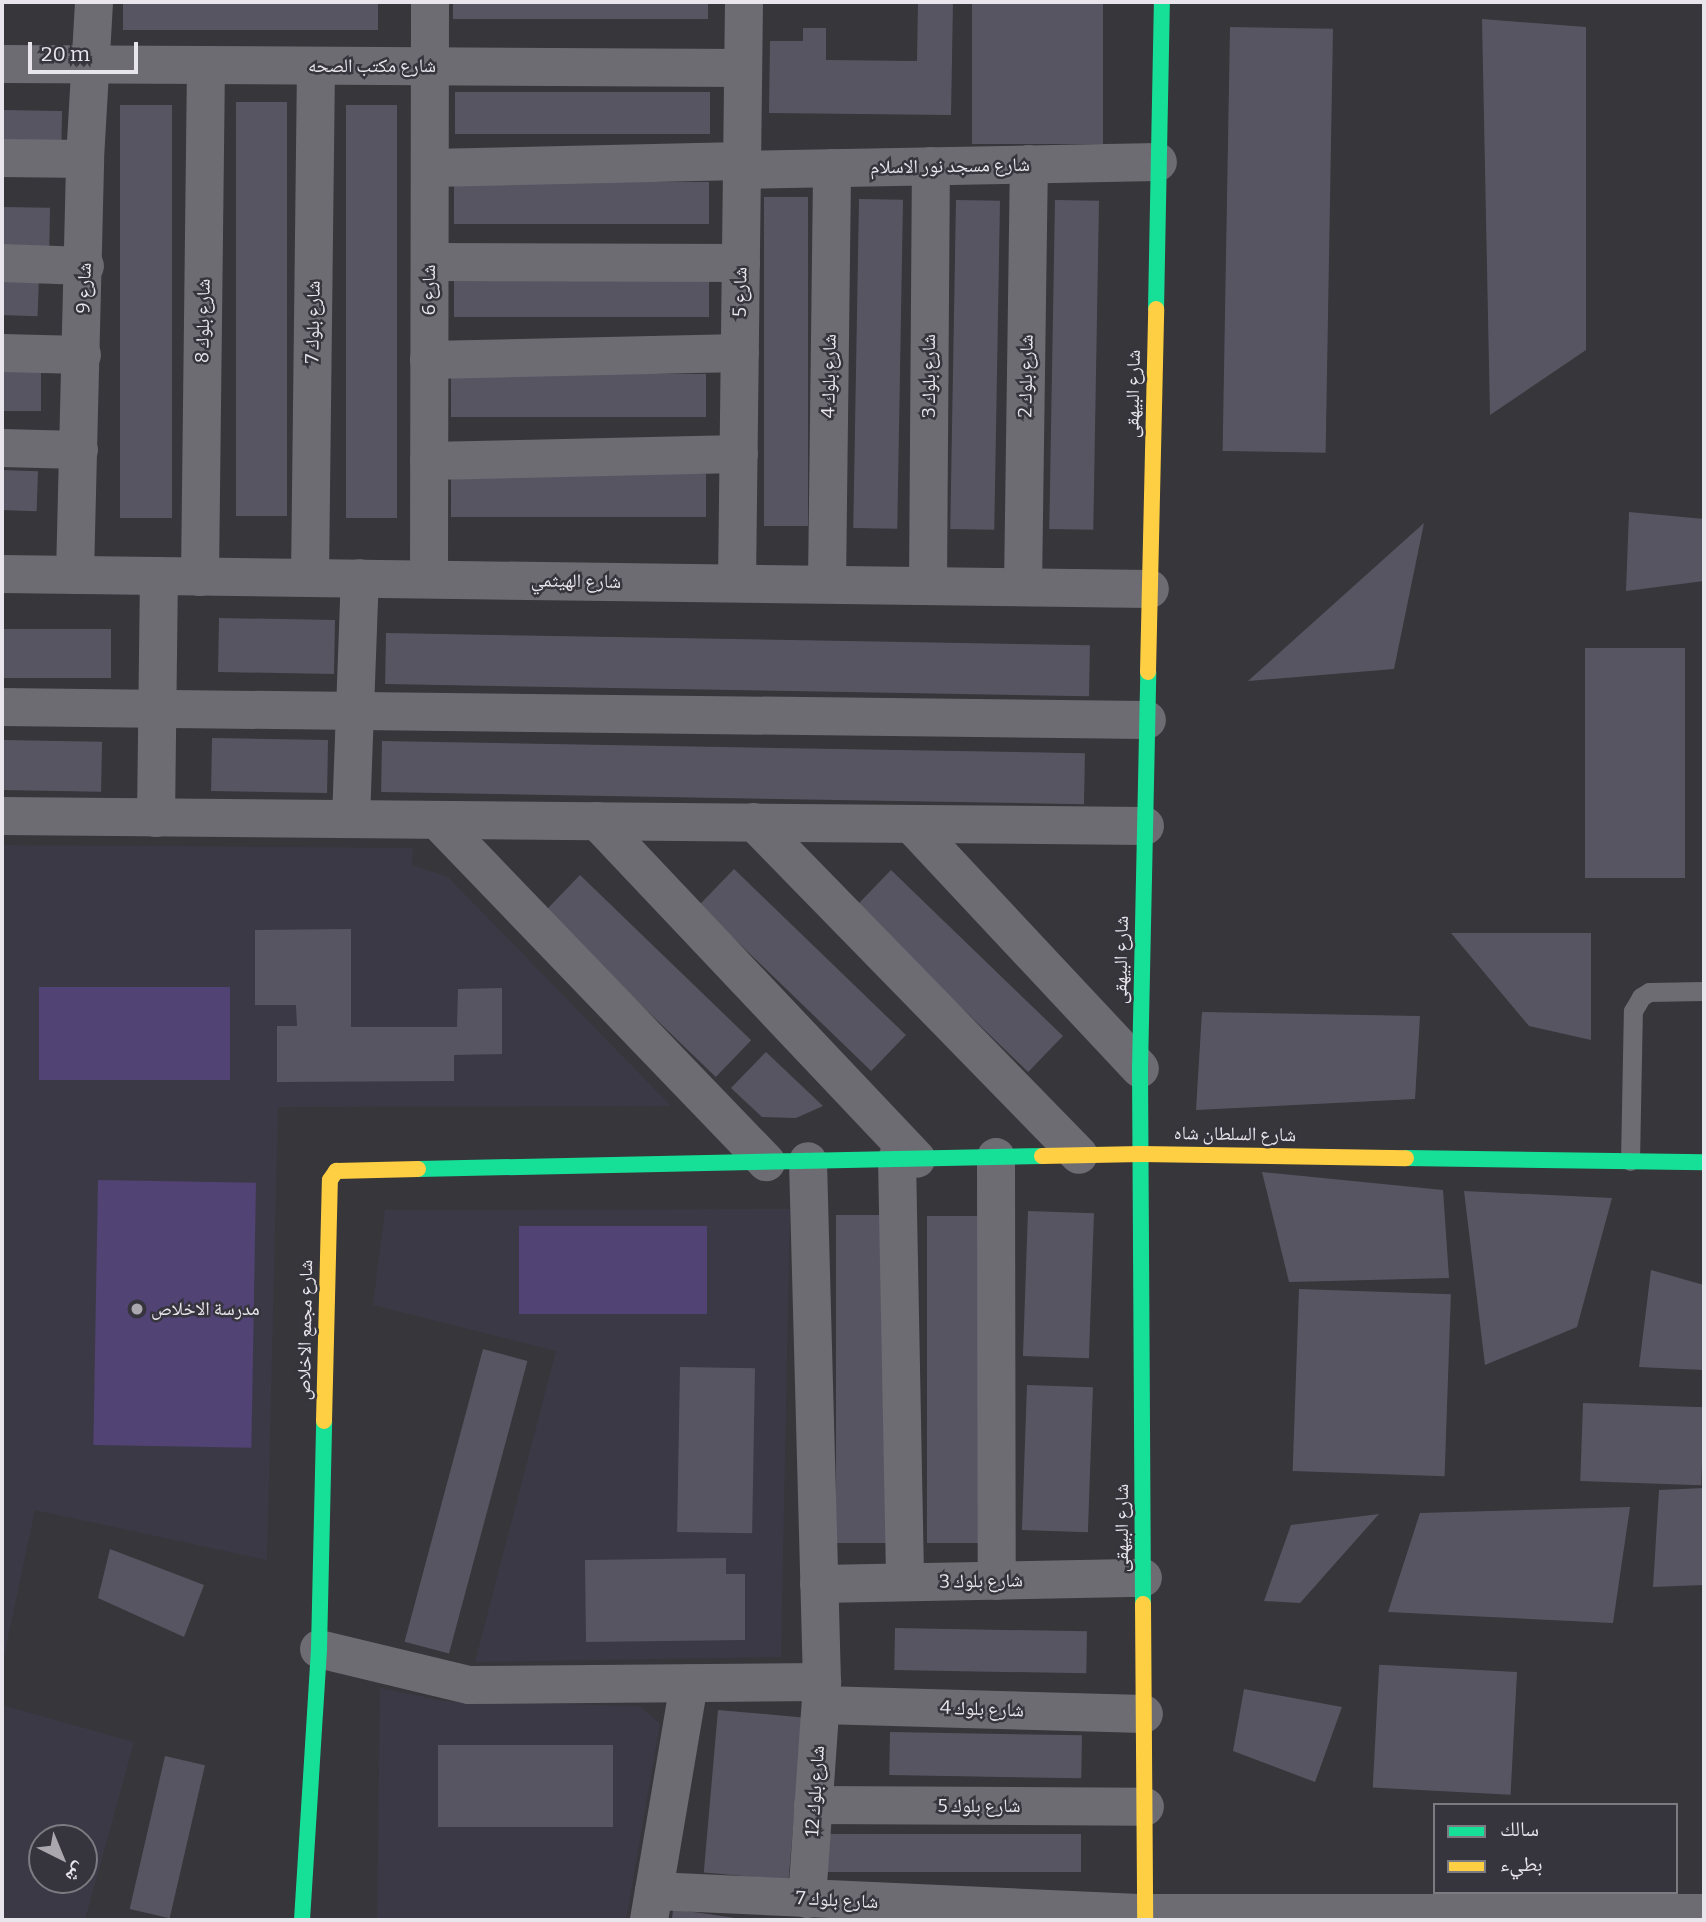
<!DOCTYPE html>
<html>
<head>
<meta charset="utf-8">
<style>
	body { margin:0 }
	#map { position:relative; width:1706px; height:1922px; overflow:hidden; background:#37363a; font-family:Bitter,"Noto Naskh Arabic",serif }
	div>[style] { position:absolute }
	.built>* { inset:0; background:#3c3946 }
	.green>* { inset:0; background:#514373; transform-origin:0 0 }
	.building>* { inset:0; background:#585562; transform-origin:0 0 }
	.lane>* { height:19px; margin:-9.5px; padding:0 9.5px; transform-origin:9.5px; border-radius:9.5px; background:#6d6c73 }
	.street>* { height:38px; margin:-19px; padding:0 19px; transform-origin:19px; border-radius:19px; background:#6d6c73 }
	.fast>* { height:16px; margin:-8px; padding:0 8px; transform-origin:8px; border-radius:8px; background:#16e098 }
	.slow>* { height:16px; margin:-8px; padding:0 8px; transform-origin:8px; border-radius:8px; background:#ffcf43 }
	.dots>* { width:19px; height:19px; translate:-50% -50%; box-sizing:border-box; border:4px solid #36343c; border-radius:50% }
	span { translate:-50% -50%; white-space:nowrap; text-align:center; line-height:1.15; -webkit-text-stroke:5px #36343c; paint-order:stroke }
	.street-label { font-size:19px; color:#e8e6ec }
	.poi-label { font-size:19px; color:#e8e6ec }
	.left { translate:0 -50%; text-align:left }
	.frame { position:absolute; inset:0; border:4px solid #e8e6ec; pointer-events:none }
	.legend { position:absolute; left:1433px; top:1803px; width:245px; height:91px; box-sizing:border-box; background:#36343c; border:2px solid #7d7b82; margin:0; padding:9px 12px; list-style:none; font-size:21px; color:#e8e6ec }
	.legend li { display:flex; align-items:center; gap:14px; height:35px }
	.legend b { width:35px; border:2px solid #7d7b82 }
	.north { position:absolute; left:28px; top:1824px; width:70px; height:70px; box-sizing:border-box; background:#36343c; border:2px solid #7d7b82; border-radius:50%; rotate:137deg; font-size:19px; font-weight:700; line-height:28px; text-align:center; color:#e8e6ec }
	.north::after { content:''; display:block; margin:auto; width:24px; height:32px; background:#aaa8ae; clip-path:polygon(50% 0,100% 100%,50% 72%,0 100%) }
	.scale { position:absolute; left:28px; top:42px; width:110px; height:32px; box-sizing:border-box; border:4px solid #e8e6ec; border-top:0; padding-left:9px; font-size:21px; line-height:24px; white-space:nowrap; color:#e8e6ec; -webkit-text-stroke:5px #36343c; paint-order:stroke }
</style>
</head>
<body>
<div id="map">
	<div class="built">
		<div style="clip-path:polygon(2px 845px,413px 848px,412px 865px,448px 877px,671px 1106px,278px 1107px,267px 1560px,35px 1510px,2px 1666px)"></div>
		<div style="clip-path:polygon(790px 1209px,781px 1657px,475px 1662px,556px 1351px,373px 1305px,385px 1210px)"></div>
		<div style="clip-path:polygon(380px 1688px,444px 1701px,640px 1706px,660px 1724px,626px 1920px,377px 1920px)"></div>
		<div style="clip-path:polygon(evenodd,2px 1705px,134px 1742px,85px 1920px,2px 1920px,2px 1705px,84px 1838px,84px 1880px,42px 1880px,42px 1838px,84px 1838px)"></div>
	</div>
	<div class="green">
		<div style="left:230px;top:987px;width:93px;height:191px;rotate:90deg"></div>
		<div style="left:98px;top:1180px;width:158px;height:265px;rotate:1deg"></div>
		<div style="left:519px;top:1226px;width:188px;height:88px"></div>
	</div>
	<div class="building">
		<div style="left:123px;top:2px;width:255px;height:28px"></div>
		<div style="left:453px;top:2px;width:255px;height:17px"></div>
		<div style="clip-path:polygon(918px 2px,953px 2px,951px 115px,769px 113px,770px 41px,803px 41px,803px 28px,826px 28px,826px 60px,917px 61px)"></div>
		<div style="left:972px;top:2px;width:131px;height:142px"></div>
		<div style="clip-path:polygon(1482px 19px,1586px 27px,1586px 350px,1490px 415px)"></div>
		<div style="left:1230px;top:27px;width:103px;height:424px;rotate:1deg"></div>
		<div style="left:710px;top:92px;width:42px;height:255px;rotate:90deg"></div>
		<div style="left:287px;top:102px;width:414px;height:51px;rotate:90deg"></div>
		<div style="left:120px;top:105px;width:52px;height:413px"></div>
		<div style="left:346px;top:105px;width:51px;height:413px"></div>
		<div style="left:2px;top:110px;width:60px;height:40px;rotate:1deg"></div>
		<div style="left:454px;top:182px;width:255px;height:42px"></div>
		<div style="left:764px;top:197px;width:44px;height:329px"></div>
		<div style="left:859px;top:199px;width:44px;height:329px;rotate:1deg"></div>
		<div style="left:956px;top:200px;width:44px;height:329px;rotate:1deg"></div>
		<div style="left:1055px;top:200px;width:44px;height:329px;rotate:1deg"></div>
		<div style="left:2px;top:207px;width:48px;height:41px;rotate:1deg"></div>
		<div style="left:709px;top:274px;width:43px;height:255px;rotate:90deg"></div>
		<div style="left:2px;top:275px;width:37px;height:40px;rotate:2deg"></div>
		<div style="left:2px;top:371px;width:39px;height:40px"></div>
		<div style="left:706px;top:374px;width:43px;height:255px;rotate:90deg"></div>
		<div style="left:2px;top:470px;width:36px;height:40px;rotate:2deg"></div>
		<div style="left:451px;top:474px;width:255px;height:43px"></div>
		<div style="clip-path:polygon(1629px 512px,1704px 519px,1704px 581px,1626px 591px)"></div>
		<div style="clip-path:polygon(1424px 523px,1394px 669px,1248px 681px)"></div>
		<div style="left:219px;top:618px;width:116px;height:54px;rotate:1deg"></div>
		<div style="left:2px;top:629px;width:109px;height:49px"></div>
		<div style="left:386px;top:633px;width:704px;height:51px;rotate:1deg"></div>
		<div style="left:1685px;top:648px;width:230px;height:100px;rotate:90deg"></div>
		<div style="left:212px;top:738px;width:116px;height:53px;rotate:1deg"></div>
		<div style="left:2px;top:740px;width:100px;height:50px;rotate:1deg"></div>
		<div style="left:382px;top:741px;width:703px;height:51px;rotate:1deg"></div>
		<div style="left:734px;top:869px;width:239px;height:50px;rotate:44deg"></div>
		<div style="left:891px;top:870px;width:239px;height:50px;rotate:44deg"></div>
		<div style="left:580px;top:875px;width:238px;height:51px;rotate:44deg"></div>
		<div style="clip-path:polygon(351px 929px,351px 1027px,457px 1027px,458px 989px,502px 988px,502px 1054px,454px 1055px,454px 1081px,277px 1082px,277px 1026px,297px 1026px,296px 1005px,255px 1005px,255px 930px)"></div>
		<div style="clip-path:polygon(1451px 933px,1591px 933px,1591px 1040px,1529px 1026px)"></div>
		<div style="clip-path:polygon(1202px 1012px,1420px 1016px,1415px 1099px,1196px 1110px)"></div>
		<div style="clip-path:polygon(766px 1052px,823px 1106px,796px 1118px,762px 1117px,731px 1088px)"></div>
		<div style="clip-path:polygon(1262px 1172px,1443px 1190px,1449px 1278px,1289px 1282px)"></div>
		<div style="clip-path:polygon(1464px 1191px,1612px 1198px,1577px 1327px,1485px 1365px)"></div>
		<div style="left:1028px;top:1211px;width:66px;height:145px;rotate:2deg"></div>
		<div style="left:836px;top:1215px;width:51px;height:328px"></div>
		<div style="left:927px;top:1216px;width:52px;height:327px"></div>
		<div style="clip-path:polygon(1651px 1270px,1704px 1285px,1704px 1370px,1639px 1367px)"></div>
		<div style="left:1299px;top:1289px;width:152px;height:182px;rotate:2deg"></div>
		<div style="left:483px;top:1349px;width:46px;height:303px;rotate:15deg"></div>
		<div style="left:680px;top:1367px;width:75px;height:165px;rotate:1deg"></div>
		<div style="left:1027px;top:1385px;width:66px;height:145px;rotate:2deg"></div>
		<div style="left:1583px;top:1403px;width:121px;height:78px;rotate:2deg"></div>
		<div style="clip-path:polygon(1704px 1488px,1704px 1585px,1653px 1587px,1659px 1490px)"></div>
		<div style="clip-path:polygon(1630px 1507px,1613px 1623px,1388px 1612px,1420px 1513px)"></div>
		<div style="clip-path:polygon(1379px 1514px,1300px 1603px,1264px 1601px,1291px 1525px)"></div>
		<div style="clip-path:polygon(110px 1549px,204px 1585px,184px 1637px,98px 1598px)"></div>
		<div style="clip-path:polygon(726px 1558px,726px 1574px,745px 1574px,745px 1640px,586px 1642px,585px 1560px)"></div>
		<div style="left:895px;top:1628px;width:192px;height:42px;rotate:1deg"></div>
		<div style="left:1517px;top:1672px;width:123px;height:138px;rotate:93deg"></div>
		<div style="clip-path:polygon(1244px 1689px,1342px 1707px,1315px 1782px,1233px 1751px)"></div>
		<div style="left:718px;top:1710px;width:85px;height:163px;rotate:5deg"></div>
		<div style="left:890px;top:1732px;width:192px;height:43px;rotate:1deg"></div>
		<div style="left:613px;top:1745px;width:82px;height:175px;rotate:90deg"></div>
		<div style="left:165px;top:1756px;width:41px;height:157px;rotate:13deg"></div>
		<div style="left:824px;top:1834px;width:257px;height:38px"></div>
		<div style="clip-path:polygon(673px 1909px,742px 1919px,742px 1920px,672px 1920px)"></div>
	</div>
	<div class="lane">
		<div style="left:1630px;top:1161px;width:150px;rotate:-88.9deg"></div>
		<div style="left:1633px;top:1011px;width:16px;rotate:-60deg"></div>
		<div style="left:1641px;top:997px;width:9px;rotate:-32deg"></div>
		<div style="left:1649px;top:992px;width:55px;rotate:-1deg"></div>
	</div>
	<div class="street">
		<div style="left:2px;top:64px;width:741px;rotate:0.31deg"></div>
		<div style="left:2px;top:158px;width:83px;rotate:0.7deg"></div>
		<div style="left:430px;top:168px;width:312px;rotate:-1.3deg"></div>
		<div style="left:742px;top:170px;width:416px;rotate:-1.1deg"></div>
		<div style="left:430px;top:262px;width:311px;rotate:0.2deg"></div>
		<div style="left:2px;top:263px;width:83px;rotate:2.1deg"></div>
		<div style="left:2px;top:353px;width:80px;rotate:1.4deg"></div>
		<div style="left:429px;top:360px;width:311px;rotate:-1.3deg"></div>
		<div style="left:2px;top:448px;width:77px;rotate:1.5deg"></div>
		<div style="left:429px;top:461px;width:310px;rotate:-1.3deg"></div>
		<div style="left:2px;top:574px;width:1148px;rotate:0.75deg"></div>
		<div style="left:75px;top:575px;width:416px;rotate:-88.6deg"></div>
		<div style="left:85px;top:159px;width:157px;rotate:-86.7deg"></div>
		<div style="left:200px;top:577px;width:511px;rotate:-89.33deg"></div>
		<div style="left:310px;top:578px;width:512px;rotate:-89.33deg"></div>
		<div style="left:429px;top:579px;width:577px;rotate:-89.9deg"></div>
		<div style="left:737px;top:583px;width:581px;rotate:-89.31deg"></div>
		<div style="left:827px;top:584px;width:416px;rotate:-89.3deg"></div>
		<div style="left:928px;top:586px;width:420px;rotate:-89.6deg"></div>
		<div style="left:1023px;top:587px;width:423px;rotate:-89.2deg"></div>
		<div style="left:2px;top:707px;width:1145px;rotate:0.65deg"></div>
		<div style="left:2px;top:816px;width:1143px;rotate:0.5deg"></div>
		<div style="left:156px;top:818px;width:242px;rotate:-89.3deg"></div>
		<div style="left:351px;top:819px;width:241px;rotate:-87.9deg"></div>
		<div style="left:437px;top:820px;width:475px;rotate:46.1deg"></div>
		<div style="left:597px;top:821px;width:465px;rotate:46.6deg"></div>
		<div style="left:754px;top:822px;width:465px;rotate:45.7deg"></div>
		<div style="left:911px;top:824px;width:335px;rotate:46.9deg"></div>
		<div style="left:996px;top:1157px;width:424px;rotate:89.9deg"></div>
		<div style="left:897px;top:1159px;width:423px;rotate:88.9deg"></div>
		<div style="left:819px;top:1584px;width:324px;rotate:-1.1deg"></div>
		<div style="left:319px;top:1649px;width:154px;rotate:13.5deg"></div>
		<div style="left:469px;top:1685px;width:353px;rotate:-0.5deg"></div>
		<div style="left:821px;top:1705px;width:323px;rotate:1.6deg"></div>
		<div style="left:813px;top:1805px;width:332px;rotate:0.3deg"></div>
		<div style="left:654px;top:1891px;width:491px;rotate:2.6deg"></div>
		<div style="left:1145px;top:1913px;width:559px"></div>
		<div style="left:807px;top:1899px;width:218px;rotate:-86deg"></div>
		<div style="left:822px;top:1682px;width:521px;rotate:-91.54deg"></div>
		<div style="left:649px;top:1920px;width:240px;rotate:-80.4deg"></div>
	</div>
	<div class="fast">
		<div style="left:1156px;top:309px;width:307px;rotate:-88.9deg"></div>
		<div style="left:1406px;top:1158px;width:298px;rotate:0.8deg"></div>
		<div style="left:418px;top:1169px;width:624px;rotate:-1.19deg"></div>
		<div style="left:1143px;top:1604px;width:535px;rotate:-90.32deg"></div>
		<div style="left:1140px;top:1069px;width:397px;rotate:-88.8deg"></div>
		<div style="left:302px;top:1920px;width:272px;rotate:-86.4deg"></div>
		<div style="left:319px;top:1649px;width:228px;rotate:-88.7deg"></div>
	</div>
	<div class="slow">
		<div style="left:1148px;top:672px;width:363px;rotate:-88.7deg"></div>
		<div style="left:1042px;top:1156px;width:99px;rotate:-1.2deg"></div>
		<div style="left:1141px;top:1154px;width:265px;rotate:0.9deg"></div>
		<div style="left:324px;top:1421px;width:241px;rotate:-88.6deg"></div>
		<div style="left:330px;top:1180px;width:11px;rotate:-56deg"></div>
		<div style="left:336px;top:1171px;width:82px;rotate:-1.4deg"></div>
		<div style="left:1143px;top:1604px;width:316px;rotate:89.6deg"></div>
	</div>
	<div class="dots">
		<div style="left:137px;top:1309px;background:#aaa8ae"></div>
	</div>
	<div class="street-label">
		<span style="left:372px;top:66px">شارع مكتب الصحه</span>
		<span style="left:950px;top:166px;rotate:-1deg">شارع مسجد نور الاسلام</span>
		<span style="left:84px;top:288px;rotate:-88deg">شارع 9</span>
		<span style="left:429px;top:290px;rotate:-90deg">شارع 6</span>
		<span style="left:740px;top:292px;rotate:-89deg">شارع 5</span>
		<span style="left:203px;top:321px;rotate:-89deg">شارع بلوك 8</span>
		<span style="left:313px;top:322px;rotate:-89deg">شارع بلوك 7</span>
		<span style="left:829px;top:376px;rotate:-89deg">شارع بلوك 4</span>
		<span style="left:929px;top:376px;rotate:-90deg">شارع بلوك 3</span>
		<span style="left:1026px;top:376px;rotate:-89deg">شارع بلوك 2</span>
		<span style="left:1133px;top:394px;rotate:-89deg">شارع البيهقى</span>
		<span style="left:576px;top:581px;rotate:1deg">شارع الهيثمي</span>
		<span style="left:1121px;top:960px;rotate:-89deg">شارع البيهقى</span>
		<span style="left:1235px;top:1134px;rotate:1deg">شارع السلطان شاه</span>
		<span style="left:305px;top:1330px;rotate:-89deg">شارع مجمع الاخلاص</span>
		<span style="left:1122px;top:1528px;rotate:-90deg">شارع البيهقى</span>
		<span style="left:981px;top:1581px;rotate:-1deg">شارع بلوك 3</span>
		<span style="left:982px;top:1709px;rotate:2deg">شارع بلوك 4</span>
		<span style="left:815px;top:1791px;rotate:-86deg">شارع بلوك 12</span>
		<span style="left:979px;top:1806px">شارع بلوك 5</span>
		<span style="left:837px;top:1900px;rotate:3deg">شارع بلوك 7</span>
	</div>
	<div class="poi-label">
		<span class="left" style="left:151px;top:1309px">مدرسة الاخلاص</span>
	</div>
	<div class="frame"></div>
	<ul class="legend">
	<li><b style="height:9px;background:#16e098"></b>سالك</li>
	<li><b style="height:9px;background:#ffcf43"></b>بطيء</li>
	</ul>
	<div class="north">ش</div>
	<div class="scale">20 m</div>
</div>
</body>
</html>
